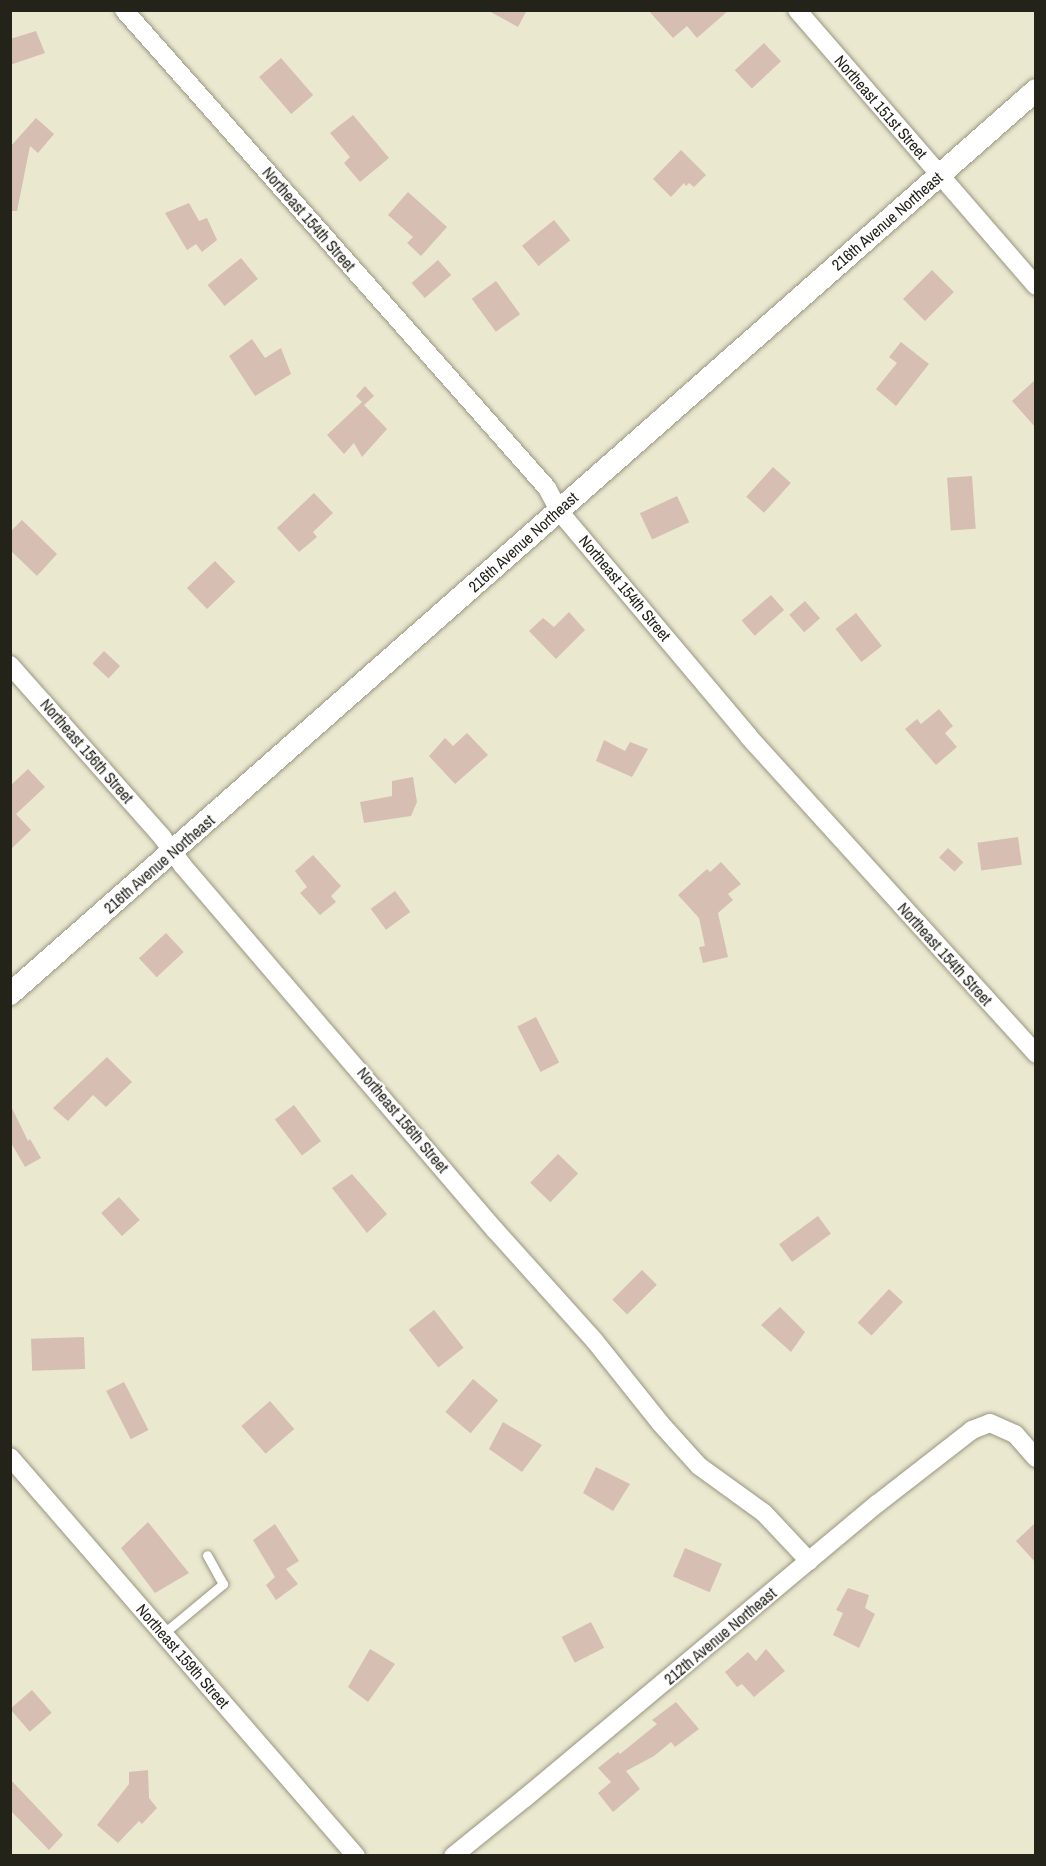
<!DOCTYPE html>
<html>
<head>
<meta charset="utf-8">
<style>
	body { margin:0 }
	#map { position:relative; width:1046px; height:1866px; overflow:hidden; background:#ebe8d0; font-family:"Archivo Narrow",sans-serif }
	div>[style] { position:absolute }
	.building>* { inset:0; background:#d6beb3; transform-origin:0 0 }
	.roads { filter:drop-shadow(0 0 2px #999680) drop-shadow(0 0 2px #999680) }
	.service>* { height:9px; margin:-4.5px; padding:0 4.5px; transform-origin:4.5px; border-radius:4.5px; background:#fff }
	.minor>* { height:18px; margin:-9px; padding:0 9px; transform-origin:9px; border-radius:9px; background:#fff }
	.tertiary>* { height:22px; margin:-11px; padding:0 11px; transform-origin:11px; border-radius:11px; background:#fff }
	span { translate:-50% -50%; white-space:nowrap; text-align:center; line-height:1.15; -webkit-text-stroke:4.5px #fff; paint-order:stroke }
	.street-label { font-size:16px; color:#24231a }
	.frame { position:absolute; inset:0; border:12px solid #24231a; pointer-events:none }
</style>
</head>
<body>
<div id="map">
	<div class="building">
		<div style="clip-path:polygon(487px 10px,527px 10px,518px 27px)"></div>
		<div style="clip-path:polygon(648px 10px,729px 10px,697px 38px,687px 26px,673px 38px)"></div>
		<div style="clip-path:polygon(36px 31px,45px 53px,10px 65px,10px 39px)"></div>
		<div style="left:764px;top:43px;width:25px;height:40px;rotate:47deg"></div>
		<div style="left:281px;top:58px;width:49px;height:29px;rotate:49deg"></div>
		<div style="clip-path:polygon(353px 115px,389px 158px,360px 182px,344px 163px,350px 157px,330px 133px)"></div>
		<div style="clip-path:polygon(36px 118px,54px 134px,38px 153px,30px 146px,17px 211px,10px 211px,10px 147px)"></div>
		<div style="clip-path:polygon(681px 150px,706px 175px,694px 187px,689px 183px,686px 186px,684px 183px,671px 197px,653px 179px)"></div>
		<div style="clip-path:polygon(408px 192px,447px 227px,421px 256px,407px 243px,413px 237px,388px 215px)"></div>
		<div style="clip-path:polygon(189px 203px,199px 221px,207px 218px,217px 240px,202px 252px,196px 244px,187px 250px,165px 213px)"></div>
		<div style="left:554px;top:220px;width:26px;height:41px;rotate:51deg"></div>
		<div style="left:241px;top:258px;width:27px;height:43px;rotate:51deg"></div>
		<div style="left:438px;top:260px;width:20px;height:35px;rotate:49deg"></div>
		<div style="left:932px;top:270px;width:31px;height:41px;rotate:45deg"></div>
		<div style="left:496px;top:281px;width:41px;height:30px;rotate:54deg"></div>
		<div style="clip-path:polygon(252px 339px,265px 358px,281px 348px,291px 374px,255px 396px,229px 356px)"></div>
		<div style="clip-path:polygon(901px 342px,929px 364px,896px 406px,876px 389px,897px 363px,889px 357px)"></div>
		<div style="clip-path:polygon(1035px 380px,1035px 427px,1012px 401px)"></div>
		<div style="clip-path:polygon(365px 386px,374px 396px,364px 405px,387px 429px,362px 457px,354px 443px,344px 454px,327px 435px,362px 402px,356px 396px)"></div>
		<div style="left:773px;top:467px;width:24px;height:40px;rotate:42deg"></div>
		<div style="left:972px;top:476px;width:53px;height:25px;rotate:86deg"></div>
		<div style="clip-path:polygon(314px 493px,333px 513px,313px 532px,317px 537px,299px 552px,277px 528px)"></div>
		<div style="left:677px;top:496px;width:29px;height:41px;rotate:65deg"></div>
		<div style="clip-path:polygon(22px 520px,57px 554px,37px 576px,10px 550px,10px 532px)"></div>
		<div style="left:215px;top:561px;width:29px;height:39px;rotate:46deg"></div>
		<div style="left:771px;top:595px;width:20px;height:39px;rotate:49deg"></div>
		<div style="left:805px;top:601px;width:23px;height:21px;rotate:49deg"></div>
		<div style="clip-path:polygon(569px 612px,585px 630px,556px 659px,529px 631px,543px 618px,554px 627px)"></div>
		<div style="left:856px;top:613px;width:42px;height:26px;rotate:52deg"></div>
		<div style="left:104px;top:651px;width:22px;height:17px;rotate:43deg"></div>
		<div style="clip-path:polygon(939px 709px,953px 726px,945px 733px,957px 747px,936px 765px,905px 729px,917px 719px,921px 724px)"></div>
		<div style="clip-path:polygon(467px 733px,488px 755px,455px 784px,429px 756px,445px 738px,453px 746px)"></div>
		<div style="clip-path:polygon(604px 740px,625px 751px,630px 742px,648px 749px,632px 777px,596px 761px)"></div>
		<div style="clip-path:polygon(28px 769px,45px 787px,16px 814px,31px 830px,10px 850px,10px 786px)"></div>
		<div style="clip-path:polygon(413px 777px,417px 802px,411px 816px,364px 823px,360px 802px,392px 796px,392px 781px)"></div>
		<div style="left:1018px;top:837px;width:28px;height:41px;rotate:82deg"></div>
		<div style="left:948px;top:848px;width:21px;height:13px;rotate:43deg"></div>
		<div style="clip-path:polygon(313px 855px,341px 886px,331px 896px,336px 902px,320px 915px,300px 893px,307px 887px,295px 871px)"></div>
		<div style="clip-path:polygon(721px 862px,741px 884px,728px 894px,733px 900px,718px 913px,728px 957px,703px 963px,699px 947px,705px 946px,699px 918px,678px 895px,707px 869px,710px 872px)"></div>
		<div style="left:395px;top:891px;width:26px;height:30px;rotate:54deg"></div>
		<div style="left:166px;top:933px;width:26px;height:37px;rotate:47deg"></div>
		<div style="left:536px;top:1017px;width:51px;height:21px;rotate:63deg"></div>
		<div style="clip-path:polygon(107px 1057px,132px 1082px,106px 1107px,93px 1095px,68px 1121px,53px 1108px)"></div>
		<div style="clip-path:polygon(10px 1104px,28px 1141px,30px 1139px,41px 1158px,25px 1167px,10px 1141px)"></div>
		<div style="left:294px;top:1105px;width:45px;height:24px;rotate:53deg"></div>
		<div style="left:558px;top:1154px;width:28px;height:40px;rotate:44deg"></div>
		<div style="clip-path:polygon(352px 1174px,387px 1214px,367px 1233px,332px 1188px)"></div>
		<div style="left:119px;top:1197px;width:31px;height:24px;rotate:48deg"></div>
		<div style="left:818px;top:1216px;width:22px;height:48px;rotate:54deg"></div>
		<div style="left:642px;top:1270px;width:21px;height:42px;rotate:45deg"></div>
		<div style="left:889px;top:1289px;width:19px;height:46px;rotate:43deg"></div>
		<div style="clip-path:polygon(780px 1307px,805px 1332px,791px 1352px,761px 1325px)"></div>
		<div style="left:434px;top:1310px;width:48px;height:32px;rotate:52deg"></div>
		<div style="left:84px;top:1337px;width:32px;height:53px;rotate:88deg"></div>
		<div style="left:473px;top:1379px;width:33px;height:43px;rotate:40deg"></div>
		<div style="left:124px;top:1382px;width:54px;height:20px;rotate:63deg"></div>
		<div style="left:270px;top:1401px;width:37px;height:38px;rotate:49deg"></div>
		<div style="clip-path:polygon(503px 1422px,542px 1445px,522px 1472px,489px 1449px)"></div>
		<div style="clip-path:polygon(596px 1467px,630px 1484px,613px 1511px,583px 1493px)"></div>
		<div style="clip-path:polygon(148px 1522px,189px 1573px,155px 1593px,121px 1548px)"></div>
		<div style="clip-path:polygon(1035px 1523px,1035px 1562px,1016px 1541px)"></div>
		<div style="clip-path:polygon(275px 1524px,299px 1561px,286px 1569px,298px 1584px,276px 1600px,266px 1585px,275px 1577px,253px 1540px)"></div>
		<div style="left:685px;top:1548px;width:40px;height:31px;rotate:23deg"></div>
		<div style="clip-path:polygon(848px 1588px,869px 1595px,865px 1608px,875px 1614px,859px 1648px,833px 1635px,843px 1613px,836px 1610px)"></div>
		<div style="left:591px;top:1622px;width:29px;height:33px;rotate:63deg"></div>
		<div style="clip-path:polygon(370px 1649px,395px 1664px,368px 1702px,348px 1687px)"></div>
		<div style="clip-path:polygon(766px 1649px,785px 1671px,754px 1697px,742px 1684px,737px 1687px,725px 1672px,748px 1652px,756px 1661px)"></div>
		<div style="left:32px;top:1690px;width:30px;height:29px;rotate:49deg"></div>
		<div style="clip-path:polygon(676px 1702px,699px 1729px,675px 1747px,671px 1742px,654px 1756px,626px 1771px,640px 1789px,613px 1812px,598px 1793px,611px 1782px,598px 1768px,618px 1752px,620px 1754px,657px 1724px,652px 1720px)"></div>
		<div style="clip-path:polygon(148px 1770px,149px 1798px,157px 1808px,142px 1824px,139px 1821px,118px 1843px,97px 1825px,129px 1784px,129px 1772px)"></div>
		<div style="clip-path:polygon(10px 1779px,63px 1835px,49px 1850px,10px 1810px)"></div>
	</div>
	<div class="roads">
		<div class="service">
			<div style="left:164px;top:1633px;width:77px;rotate:-39.7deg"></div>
			<div style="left:223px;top:1584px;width:33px;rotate:-119deg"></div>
		</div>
		<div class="minor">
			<div style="left:124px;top:10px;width:638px;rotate:48.49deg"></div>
			<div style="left:547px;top:488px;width:26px;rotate:62deg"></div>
			<div style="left:559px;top:511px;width:295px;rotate:49.9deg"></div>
			<div style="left:749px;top:737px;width:428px;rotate:47.8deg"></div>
			<div style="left:797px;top:10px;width:365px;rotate:49.1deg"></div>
			<div style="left:10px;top:665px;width:230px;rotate:48.5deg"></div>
			<div style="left:162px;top:837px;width:36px;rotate:54deg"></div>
			<div style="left:183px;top:866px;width:479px;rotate:49.4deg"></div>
			<div style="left:495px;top:1230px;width:148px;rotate:48deg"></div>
			<div style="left:594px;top:1340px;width:107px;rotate:51.4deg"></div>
			<div style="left:661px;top:1424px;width:57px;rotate:47.9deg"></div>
			<div style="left:699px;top:1466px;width:80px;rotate:35.9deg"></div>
			<div style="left:764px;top:1513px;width:66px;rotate:46.8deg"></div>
			<div style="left:10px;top:1457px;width:528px;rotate:49.07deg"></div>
			<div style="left:453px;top:1856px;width:92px;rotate:-38.9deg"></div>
			<div style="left:525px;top:1798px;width:459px;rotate:-39.9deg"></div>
			<div style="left:877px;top:1504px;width:120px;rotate:-37.9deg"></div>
			<div style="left:972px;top:1430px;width:19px;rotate:-21deg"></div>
			<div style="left:990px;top:1423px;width:27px;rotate:24deg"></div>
			<div style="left:1015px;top:1434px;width:32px;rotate:49deg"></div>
		</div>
		<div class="tertiary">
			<div style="left:10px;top:994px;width:1367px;rotate:-41.38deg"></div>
		</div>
	</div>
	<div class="street-label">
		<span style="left:881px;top:107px;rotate:49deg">Northeast 151st Street</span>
		<span style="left:309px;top:219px;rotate:49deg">Northeast 154th Street</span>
		<span style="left:887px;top:221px;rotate:-41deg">216th Avenue Northeast</span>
		<span style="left:523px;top:542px;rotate:-42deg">216th Avenue Northeast</span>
		<span style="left:625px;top:588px;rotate:50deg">Northeast 154th Street</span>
		<span style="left:87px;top:751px;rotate:49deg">Northeast 156th Street</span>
		<span style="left:159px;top:864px;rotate:-41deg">216th Avenue Northeast</span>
		<span style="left:945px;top:954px;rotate:48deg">Northeast 154th Street</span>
		<span style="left:403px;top:1120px;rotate:50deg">Northeast 156th Street</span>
		<span style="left:720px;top:1636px;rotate:-40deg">212th Avenue Northeast</span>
		<span style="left:183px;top:1656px;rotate:49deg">Northeast 159th Street</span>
	</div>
	<div class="frame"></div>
</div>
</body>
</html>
